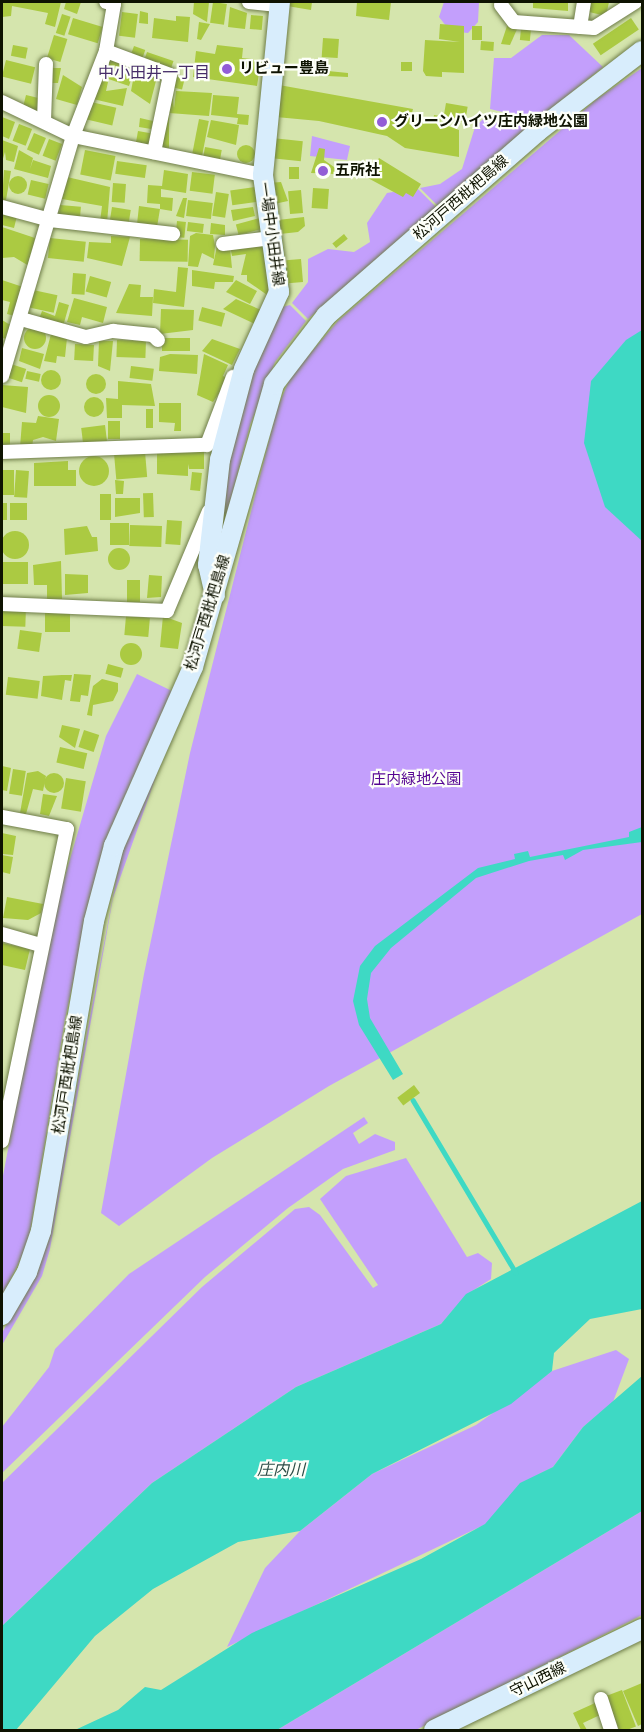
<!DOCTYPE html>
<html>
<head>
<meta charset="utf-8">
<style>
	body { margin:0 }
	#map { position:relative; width:644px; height:1732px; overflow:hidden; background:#d5e5ad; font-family:"Roboto Condensed","Noto Sans JP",sans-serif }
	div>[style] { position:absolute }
	.green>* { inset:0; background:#c39ffc }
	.water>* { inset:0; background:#3ed9c4 }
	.stream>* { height:4.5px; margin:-2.25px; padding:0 2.25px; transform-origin:2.25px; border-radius:2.25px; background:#3ed9c4 }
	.building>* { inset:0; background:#abca42; transform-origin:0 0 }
	.round { border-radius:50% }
	.roads { filter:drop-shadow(0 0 2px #6f7d49) drop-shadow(0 0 2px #6f7d49) }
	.minor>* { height:14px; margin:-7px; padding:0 7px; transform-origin:7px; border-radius:7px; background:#fff }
	.secondary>* { height:20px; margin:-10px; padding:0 10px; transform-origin:10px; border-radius:10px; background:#d8edfc }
	.dots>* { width:16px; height:16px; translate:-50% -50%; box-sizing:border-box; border:3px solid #fdfff9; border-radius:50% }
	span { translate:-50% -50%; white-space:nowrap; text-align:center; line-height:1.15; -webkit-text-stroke:4.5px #fdfff9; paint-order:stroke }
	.poi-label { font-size:15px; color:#0e1301; font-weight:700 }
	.left { translate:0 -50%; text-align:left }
	.street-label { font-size:15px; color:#0e1301 }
	.park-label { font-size:15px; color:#550592 }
	.neighbourhood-label { font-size:16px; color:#462d68 }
	.water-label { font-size:16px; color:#2c4c46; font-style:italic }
	.frame { position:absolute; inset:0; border:3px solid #0e1301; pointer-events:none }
</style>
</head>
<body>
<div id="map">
	<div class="green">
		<div style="clip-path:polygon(444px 2px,479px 2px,478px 22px,468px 33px,450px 31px,439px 17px)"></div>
		<div style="clip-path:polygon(542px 35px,569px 35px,603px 67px,537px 120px,490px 109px,494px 58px,511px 58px)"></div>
		<div style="clip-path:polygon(642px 68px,642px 914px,329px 1086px,212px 1158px,119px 1226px,101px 1213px,144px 974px,190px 753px,277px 409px,291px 376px,338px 321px,597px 99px)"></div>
		<div style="clip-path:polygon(489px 113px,535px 123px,439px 207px,420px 188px,440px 184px,462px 169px,475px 127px)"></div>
		<div style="clip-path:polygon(312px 136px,350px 146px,347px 160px,310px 156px)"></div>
		<div style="clip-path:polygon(417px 188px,437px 208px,308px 319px,292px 303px,308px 282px,308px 259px,328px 249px,354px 252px,370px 242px,367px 223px,387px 193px)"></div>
		<div style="clip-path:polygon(290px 305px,306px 321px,275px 362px,250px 425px,227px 514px,222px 514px,227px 460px,259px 349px,282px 307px)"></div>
		<div style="clip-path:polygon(137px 674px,172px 691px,98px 867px,65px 1019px,28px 1244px,2px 1296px,2px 1181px,51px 924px,106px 736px)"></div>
		<div style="clip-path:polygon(167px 746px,113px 898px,50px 1249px,42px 1276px,2px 1345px,2px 1333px,39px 1266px,48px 1238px,122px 849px)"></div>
		<div style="clip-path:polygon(364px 1117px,368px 1123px,353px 1133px,359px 1144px,375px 1134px,395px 1142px,395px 1150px,343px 1169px,288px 1208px,205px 1277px,2px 1473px,2px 1427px,49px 1367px,55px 1349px,129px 1274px)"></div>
		<div style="clip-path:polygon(406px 1158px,467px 1257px,478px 1253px,492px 1263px,491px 1279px,466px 1295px,441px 1324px,296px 1387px,152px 1483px,2px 1626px,2px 1483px,202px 1287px,295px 1209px,309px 1207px,320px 1215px,373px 1288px,378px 1285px,320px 1199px,346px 1176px)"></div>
		<div style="clip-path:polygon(616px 1350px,629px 1359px,613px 1402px,583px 1427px,553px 1467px,520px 1484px,486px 1524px,227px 1647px,265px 1568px,300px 1531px,372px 1474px,476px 1425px,552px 1371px)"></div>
		<div style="clip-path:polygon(642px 1511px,642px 1615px,416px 1730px,277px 1730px)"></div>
	</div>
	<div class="water">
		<div style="clip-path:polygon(642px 330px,642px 541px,605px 507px,584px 443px,591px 381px,626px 340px)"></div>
		<div style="clip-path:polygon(642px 827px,642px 842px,583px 850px,565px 860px,563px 855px,529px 861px,476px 878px,391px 948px,371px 973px,367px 999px,370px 1018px,403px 1074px,393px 1080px,359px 1025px,353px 1001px,360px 966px,375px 946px,478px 868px,515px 859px,514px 854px,528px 851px,530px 857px,629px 837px,629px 832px)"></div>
		<div style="clip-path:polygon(642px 1201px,642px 1309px,590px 1319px,554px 1353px,552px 1371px,511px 1404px,372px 1474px,300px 1531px,238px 1542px,153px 1589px,95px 1636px,16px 1730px,2px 1730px,2px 1626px,152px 1483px,296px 1387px,441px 1324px,466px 1294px)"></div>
		<div style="clip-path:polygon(642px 1376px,642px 1511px,277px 1730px,75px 1730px,118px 1710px,145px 1687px,161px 1690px,252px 1633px,421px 1559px,485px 1524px,520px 1483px,553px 1467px,583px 1427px)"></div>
	</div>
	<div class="stream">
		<div style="left:413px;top:1100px;width:201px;rotate:59.2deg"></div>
	</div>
	<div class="building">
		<div style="clip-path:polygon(2px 2px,61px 2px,55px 27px,45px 24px,48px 13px,12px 6px,11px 16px,2px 17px)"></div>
		<div style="clip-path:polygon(66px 2px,81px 2px,77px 14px,64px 9px)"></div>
		<div style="clip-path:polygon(194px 2px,209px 2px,207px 22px,193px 14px)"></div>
		<div style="left:213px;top:2px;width:14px;height:21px;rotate:8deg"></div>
		<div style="clip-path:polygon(287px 2px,312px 2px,311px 10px,287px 6px)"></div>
		<div style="clip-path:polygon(357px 2px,391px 2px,389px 20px,356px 16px)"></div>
		<div style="clip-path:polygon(533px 2px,568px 2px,568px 11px,533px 8px)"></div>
		<div style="clip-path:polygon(591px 2px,609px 2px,606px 16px,589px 12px)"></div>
		<div style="clip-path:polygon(230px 7px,247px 13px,245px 29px,228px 27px)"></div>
		<div style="clip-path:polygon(140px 11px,148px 13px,148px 24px,139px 23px)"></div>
		<div style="left:122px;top:12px;width:16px;height:24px;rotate:7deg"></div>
		<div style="left:62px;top:14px;width:9px;height:20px;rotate:18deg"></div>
		<div style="left:251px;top:15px;width:12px;height:14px;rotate:5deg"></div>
		<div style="clip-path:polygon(176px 16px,190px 17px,188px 42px,152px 38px,154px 18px,176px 21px)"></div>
		<div style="left:73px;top:18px;width:31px;height:17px;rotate:17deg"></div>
		<div style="left:631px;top:18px;width:14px;height:46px;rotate:56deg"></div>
		<div style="clip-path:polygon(199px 22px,210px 24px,201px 40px,197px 39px)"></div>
		<div style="clip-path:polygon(440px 24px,464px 26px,464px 73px,442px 72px,442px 77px,426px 76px,423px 71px,425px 40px,460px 42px,439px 39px)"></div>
		<div style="left:472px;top:26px;width:10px;height:14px"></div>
		<div style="clip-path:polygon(507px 26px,518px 27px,510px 45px,501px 44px)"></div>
		<div style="left:521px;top:29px;width:10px;height:11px;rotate:6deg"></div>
		<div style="left:54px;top:35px;width:14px;height:24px;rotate:17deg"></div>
		<div style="left:323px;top:38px;width:16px;height:19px;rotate:4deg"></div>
		<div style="left:481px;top:41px;width:13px;height:9px;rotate:4deg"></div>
		<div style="left:13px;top:45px;width:15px;height:11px;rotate:11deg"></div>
		<div style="clip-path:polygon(217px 45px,243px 48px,242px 58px,261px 60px,257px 86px,193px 77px,196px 51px,215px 54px)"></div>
		<div style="left:134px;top:46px;width:12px;height:12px;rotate:20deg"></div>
		<div style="left:147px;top:52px;width:28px;height:10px;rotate:19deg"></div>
		<div style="left:109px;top:58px;width:28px;height:20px;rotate:19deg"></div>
		<div style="left:6px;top:60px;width:30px;height:17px;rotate:14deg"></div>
		<div style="left:401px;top:62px;width:11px;height:9px"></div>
		<div style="clip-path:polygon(52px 68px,61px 68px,58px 83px,51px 83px)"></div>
		<div style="clip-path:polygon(135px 70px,157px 77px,150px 104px,131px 91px)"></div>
		<div style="clip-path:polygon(328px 71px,348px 73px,348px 77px,327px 76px)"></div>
		<div style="clip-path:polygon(63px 75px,82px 87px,77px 105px,56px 99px)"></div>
		<div style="left:173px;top:76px;width:12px;height:11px;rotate:14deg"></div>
		<div style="clip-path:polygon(98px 79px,108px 82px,106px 91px,127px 88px,123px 106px,93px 99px)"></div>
		<div style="clip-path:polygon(279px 85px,413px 109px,411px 117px,433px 121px,434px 115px,441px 116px,440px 123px,459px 130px,459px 157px,405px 148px,387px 136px,319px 121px,276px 117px)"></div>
		<div style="clip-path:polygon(176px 91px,212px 93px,209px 116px,169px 113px,169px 148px,160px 147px,172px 94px,174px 108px)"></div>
		<div style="left:26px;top:95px;width:16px;height:13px;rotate:14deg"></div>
		<div style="clip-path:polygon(213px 95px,239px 97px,237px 114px,249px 115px,248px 125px,237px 124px,238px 118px,211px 115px)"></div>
		<div style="left:91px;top:102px;width:26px;height:18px;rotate:13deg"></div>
		<div style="left:446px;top:103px;width:22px;height:16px;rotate:10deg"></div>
		<div style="clip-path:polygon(2px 117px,15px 122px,9px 139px,2px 136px)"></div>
		<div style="clip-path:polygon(140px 118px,153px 121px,151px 129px,139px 127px)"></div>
		<div style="left:199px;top:119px;width:10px;height:37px;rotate:11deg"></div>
		<div style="clip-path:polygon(211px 120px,239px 125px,236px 145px,207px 137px)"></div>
		<div style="left:19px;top:124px;width:14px;height:18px;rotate:21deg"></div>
		<div style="left:138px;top:131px;width:17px;height:13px;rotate:10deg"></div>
		<div style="left:34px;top:133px;width:13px;height:18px;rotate:23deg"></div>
		<div style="left:272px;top:138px;width:31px;height:20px;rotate:6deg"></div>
		<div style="left:49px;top:139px;width:14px;height:18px;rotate:21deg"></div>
		<div style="clip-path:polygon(2px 140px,18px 146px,14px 162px,6px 160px,5px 152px,2px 162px)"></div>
		<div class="round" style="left:237px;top:145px;width:18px;height:18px"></div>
		<div style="left:205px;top:147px;width:17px;height:13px;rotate:10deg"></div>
		<div style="clip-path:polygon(319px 148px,325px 149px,324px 160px,334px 167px,334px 174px,311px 173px)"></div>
		<div style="clip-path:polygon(19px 150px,33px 158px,30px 169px,33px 160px,51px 166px,48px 178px,14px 169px)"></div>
		<div style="left:85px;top:150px;width:31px;height:25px;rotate:11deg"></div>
		<div style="clip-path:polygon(379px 158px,421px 184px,413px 197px,406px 193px,403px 197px,366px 177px)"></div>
		<div style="left:117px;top:161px;width:30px;height:13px;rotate:8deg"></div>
		<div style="left:289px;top:167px;width:10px;height:12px"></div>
		<div style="clip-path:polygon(4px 170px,11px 171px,6px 200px,2px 200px)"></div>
		<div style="clip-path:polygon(164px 170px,188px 174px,186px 193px,161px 189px,161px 197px,173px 198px,172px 211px,160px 209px,157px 227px,137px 224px,139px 206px,160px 209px,160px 204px,147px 203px,148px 185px,162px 186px)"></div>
		<div style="left:192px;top:172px;width:23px;height:19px;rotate:7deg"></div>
		<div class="round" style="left:9px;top:176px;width:18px;height:18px"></div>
		<div style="clip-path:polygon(67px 177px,110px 187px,107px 223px,100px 222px,102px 206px,62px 199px)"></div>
		<div style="left:31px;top:180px;width:18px;height:15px;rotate:13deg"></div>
		<div style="clip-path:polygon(281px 182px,288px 201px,274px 204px,269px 183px)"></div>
		<div style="left:113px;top:183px;width:13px;height:19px;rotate:4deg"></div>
		<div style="left:255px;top:187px;width:15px;height:25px;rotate:82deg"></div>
		<div style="left:313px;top:188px;width:16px;height:20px;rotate:4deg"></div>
		<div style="left:301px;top:190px;width:23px;height:13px;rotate:85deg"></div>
		<div style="left:216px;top:192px;width:13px;height:24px;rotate:9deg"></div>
		<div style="clip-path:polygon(183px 198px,187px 198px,184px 218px,176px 216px)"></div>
		<div style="left:188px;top:200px;width:25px;height:16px;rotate:7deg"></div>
		<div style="left:60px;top:205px;width:21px;height:13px;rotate:5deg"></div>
		<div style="left:112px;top:207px;width:19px;height:15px;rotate:9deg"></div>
		<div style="clip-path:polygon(253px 207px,255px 216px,233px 221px,231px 210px)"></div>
		<div style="clip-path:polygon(3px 213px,17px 216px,14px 228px,2px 225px)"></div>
		<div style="clip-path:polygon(304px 217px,305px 226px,298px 232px,280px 234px,278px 220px)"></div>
		<div style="left:260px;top:218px;width:11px;height:25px;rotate:75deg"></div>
		<div style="left:177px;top:221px;width:9px;height:16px;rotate:6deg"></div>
		<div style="left:188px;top:222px;width:16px;height:9px;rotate:7deg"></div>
		<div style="clip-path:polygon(211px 223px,225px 225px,225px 235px,210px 234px)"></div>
		<div style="clip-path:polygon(2px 227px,35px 238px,29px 266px,14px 257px,2px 258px)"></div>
		<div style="clip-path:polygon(196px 233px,213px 235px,215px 246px,214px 259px,202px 253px,198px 267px,188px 266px,190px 236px)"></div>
		<div style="left:344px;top:234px;width:6px;height:15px;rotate:51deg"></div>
		<div style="clip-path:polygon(111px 236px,130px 237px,122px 266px,87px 258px,89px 242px,111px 243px)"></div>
		<div style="left:50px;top:238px;width:36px;height:20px;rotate:6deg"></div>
		<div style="left:140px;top:239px;width:48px;height:22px;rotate:1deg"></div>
		<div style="clip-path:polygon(267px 240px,270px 297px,247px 281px,247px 275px,241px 275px,246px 254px,232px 256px,230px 246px)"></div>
		<div style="clip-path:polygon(217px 246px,230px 248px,232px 268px,213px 265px)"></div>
		<div style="left:301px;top:259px;width:23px;height:18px;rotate:85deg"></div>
		<div style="clip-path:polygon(178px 267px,188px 268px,184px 307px,153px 303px,154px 289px,176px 292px)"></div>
		<div style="clip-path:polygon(192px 270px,234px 276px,233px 282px,215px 282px,214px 289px,192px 286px)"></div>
		<div style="left:73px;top:273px;width:13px;height:21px;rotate:4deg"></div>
		<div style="left:90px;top:276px;width:22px;height:16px;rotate:16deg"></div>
		<div style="clip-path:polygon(2px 280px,23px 287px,15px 316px,7px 314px,10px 302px,2px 300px)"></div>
		<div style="clip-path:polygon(236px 280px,257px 291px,250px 304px,226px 292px)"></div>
		<div style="clip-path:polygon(129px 284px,141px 285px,140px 297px,153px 297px,152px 316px,116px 313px)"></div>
		<div style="left:33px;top:290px;width:25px;height:18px;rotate:12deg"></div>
		<div style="clip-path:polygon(74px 298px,107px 307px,103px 323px,82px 317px,80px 325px,67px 322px)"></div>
		<div style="clip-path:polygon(236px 299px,261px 310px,255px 324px,223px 309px)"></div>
		<div style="clip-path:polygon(59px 302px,69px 305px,62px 330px,38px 322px,42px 311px,55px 316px)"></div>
		<div style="left:202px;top:307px;width:24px;height:14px;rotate:15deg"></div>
		<div style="clip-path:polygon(161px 309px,194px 310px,193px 330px,160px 334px)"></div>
		<div style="clip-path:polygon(2px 320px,12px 326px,8px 339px,2px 338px)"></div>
		<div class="round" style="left:24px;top:327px;width:22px;height:22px"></div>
		<div style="clip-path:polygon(51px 334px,67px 338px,65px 357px,57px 356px,56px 363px,44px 361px)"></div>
		<div style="left:162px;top:338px;width:28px;height:13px"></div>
		<div style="clip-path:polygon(212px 339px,240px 349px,232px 365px,202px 351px)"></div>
		<div style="left:117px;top:340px;width:29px;height:17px;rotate:2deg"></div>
		<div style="clip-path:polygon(99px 341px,113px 341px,110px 371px,98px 366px)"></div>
		<div style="left:75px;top:344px;width:19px;height:16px;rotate:3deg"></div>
		<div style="clip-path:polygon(22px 348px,44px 354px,40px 369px,19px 361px)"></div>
		<div style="clip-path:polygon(170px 354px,198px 355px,197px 374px,159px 371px,160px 357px)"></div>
		<div style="clip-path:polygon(204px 354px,228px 365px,223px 376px,229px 379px,213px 402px,197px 395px)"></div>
		<div style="left:11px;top:364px;width:16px;height:14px;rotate:18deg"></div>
		<div style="left:131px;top:366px;width:23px;height:12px;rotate:7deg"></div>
		<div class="round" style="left:41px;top:370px;width:20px;height:20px"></div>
		<div style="left:27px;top:371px;width:14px;height:8px;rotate:12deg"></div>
		<div class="round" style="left:86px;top:374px;width:20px;height:20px"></div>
		<div style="clip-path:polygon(118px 381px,151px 384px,155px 406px,122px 405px,122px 418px,107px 418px,106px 398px,118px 399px)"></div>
		<div style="clip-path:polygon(2px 385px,28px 387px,26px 413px,2px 407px)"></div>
		<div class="round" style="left:38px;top:395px;width:22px;height:22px"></div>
		<div class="round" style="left:84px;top:397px;width:20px;height:20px"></div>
		<div style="clip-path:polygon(159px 403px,181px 403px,181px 431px,174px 431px,175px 423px,159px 422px)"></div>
		<div style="left:146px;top:409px;width:7px;height:19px"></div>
		<div style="clip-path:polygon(38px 416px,59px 419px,56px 441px,43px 437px,33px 440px,32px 448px,20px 447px,22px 422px,36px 423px)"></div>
		<div style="left:108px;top:421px;width:12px;height:18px"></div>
		<div style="left:105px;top:425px;width:16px;height:24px;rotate:83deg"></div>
		<div style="left:2px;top:433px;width:8px;height:15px"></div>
		<div style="clip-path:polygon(204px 449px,204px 469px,189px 469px,188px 464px,188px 476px,157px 474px,157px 453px)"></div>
		<div style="left:145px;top:452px;width:25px;height:31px;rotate:85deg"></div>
		<div class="round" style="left:79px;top:456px;width:30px;height:30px"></div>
		<div style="clip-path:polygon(68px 461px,68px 470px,76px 470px,76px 486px,34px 486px,34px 463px)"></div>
		<div style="left:2px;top:470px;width:12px;height:25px"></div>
		<div style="left:16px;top:470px;width:13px;height:27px;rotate:4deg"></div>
		<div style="left:192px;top:472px;width:10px;height:18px;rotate:6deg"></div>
		<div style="clip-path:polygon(115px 480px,124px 481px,123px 494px,116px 494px)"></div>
		<div style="left:153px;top:493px;width:24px;height:10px;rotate:88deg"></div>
		<div style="left:100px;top:494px;width:11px;height:26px"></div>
		<div style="clip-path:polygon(115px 498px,140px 498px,140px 513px,115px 517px)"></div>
		<div style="left:2px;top:503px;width:5px;height:17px"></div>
		<div style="left:10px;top:503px;width:17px;height:17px"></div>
		<div style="left:167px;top:520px;width:15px;height:24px;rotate:4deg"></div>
		<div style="left:110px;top:523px;width:19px;height:22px"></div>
		<div style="left:130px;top:525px;width:32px;height:21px;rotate:2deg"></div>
		<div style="clip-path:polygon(87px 526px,92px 537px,97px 537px,98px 551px,65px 555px,64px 529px)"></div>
		<div class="round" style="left:1px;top:531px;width:28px;height:28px"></div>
		<div class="round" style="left:108px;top:548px;width:22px;height:22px"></div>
		<div style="clip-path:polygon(61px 561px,62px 599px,47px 600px,47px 585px,34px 585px,33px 565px)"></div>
		<div style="left:28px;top:562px;width:22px;height:26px;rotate:90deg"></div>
		<div style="clip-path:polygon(65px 574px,88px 575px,88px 593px,65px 595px)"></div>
		<div style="clip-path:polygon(149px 575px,162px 576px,161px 597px,147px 598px)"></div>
		<div style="left:127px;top:580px;width:13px;height:22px"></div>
		<div style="left:2px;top:607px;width:24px;height:19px;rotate:2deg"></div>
		<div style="left:45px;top:612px;width:25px;height:20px"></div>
		<div style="left:126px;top:616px;width:24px;height:19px;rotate:5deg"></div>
		<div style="clip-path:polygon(163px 616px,182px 623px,178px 649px,160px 647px)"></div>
		<div style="left:20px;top:630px;width:22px;height:19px;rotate:8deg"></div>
		<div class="round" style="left:120px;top:643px;width:22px;height:22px"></div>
		<div style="left:108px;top:664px;width:16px;height:10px;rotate:15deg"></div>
		<div style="clip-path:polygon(74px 674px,91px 675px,88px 696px,81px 695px,80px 702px,70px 701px)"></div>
		<div style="clip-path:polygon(62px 675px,72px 675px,71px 681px,65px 680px,62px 700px,41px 696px,43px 676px)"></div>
		<div style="left:8px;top:677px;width:32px;height:18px;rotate:7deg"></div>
		<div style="clip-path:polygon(102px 679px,118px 683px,118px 691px,113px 701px,93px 705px,92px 716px,87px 715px,93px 686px)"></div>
		<div style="clip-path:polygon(62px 725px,80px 729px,75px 748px,59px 737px)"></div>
		<div style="left:84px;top:730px;width:16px;height:18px;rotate:18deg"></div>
		<div style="left:60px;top:747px;width:28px;height:16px;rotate:13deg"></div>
		<div style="clip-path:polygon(2px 766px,11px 768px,7px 791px,2px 790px)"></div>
		<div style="left:13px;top:769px;width:13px;height:25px;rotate:9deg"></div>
		<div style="clip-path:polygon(38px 771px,46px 776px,43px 791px,33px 789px,26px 814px,20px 813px,27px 773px)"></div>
		<div class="round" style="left:44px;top:773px;width:20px;height:20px"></div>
		<div style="left:66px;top:778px;width:20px;height:31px;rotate:9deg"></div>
		<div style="clip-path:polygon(43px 794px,57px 796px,49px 816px,40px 814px)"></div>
		<div style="clip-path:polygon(2px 833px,16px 836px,13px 855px,2px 854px)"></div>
		<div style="clip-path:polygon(2px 855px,13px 857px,10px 874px,2px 872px)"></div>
		<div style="clip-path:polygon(7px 897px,43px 904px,41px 913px,28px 920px,3px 918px)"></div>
		<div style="clip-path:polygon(2px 943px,30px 949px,25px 970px,2px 965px)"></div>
		<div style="left:414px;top:1085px;width:10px;height:21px;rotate:53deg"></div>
		<div style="clip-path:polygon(642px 1683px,642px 1724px,638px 1726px,623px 1691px)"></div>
		<div style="left:622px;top:1690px;width:39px;height:17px;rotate:69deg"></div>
		<div style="clip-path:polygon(595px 1703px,600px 1715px,583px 1723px,587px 1730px,581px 1730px,573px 1713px)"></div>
	</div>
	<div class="roads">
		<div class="minor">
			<div style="left:249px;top:2px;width:31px;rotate:6deg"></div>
			<div style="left:501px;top:5px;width:21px;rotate:53deg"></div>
			<div style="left:514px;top:22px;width:80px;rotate:4.3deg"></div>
			<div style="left:594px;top:28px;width:49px;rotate:-32.4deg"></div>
			<div style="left:580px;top:27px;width:25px;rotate:-81deg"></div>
			<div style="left:106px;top:51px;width:68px;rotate:20.6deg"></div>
			<div style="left:170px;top:75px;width:79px;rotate:101.7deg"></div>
			<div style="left:2px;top:102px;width:79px;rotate:25.6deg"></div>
			<div style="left:73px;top:136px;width:194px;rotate:11.6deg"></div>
			<div style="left:44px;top:121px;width:57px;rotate:-88deg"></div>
			<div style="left:2px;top:207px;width:50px;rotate:15.2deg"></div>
			<div style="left:50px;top:220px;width:124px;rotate:6.5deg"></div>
			<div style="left:223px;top:244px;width:49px;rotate:-7deg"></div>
			<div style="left:21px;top:319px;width:67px;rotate:15.5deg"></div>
			<div style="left:86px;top:337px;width:28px;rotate:-13deg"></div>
			<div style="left:113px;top:331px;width:40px;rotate:5.7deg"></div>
			<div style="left:153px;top:335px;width:7px;rotate:45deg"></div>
			<div style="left:2px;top:376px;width:250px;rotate:-73.5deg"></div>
			<div style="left:73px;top:136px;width:91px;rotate:-68.8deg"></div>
			<div style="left:106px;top:51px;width:48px;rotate:-80.3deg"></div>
			<div style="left:114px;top:4px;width:8px;rotate:-166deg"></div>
			<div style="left:2px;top:452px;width:205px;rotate:-2deg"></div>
			<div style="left:207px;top:445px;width:73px;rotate:-69.1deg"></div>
			<div style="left:2px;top:604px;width:165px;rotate:2.4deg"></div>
			<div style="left:167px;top:611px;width:108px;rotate:-67.2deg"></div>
			<div style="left:2px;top:817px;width:66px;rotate:10.5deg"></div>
			<div style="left:67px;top:829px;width:319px;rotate:101.8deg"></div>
			<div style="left:2px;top:934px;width:40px;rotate:16deg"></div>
			<div style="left:601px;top:1699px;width:33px;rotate:72deg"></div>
		</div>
		<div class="secondary">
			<div style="left:215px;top:595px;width:31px;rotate:-103deg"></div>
			<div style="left:208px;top:565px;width:106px;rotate:-83.5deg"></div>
			<div style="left:220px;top:460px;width:94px;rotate:-75.2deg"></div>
			<div style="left:244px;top:369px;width:85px;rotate:-65.6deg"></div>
			<div style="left:279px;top:292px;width:118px;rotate:-97.8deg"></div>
			<div style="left:263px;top:175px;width:174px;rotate:-84.4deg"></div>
			<div style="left:2px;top:1315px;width:50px;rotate:-59.8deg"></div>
			<div style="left:27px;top:1272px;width:43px;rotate:-71.1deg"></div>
			<div style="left:41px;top:1231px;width:314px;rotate:-80.3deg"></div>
			<div style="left:94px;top:921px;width:78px;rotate:-75.1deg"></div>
			<div style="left:114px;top:846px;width:196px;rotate:-66.2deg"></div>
			<div style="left:193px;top:667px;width:294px;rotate:-74deg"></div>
			<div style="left:274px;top:384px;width:86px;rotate:-52.6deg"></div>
			<div style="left:326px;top:316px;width:281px;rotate:-41.1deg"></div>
			<div style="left:538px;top:131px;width:131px;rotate:-37.6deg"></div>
			<div style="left:434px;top:1730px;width:231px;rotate:-25.9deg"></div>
		</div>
	</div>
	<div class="dots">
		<div style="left:227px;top:69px;background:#925dd6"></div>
		<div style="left:382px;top:122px;background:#925dd6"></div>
		<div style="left:323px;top:171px;background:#925dd6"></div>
	</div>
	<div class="poi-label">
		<span class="left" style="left:239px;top:69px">リビュー豊島</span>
		<span class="left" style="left:394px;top:122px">グリーンハイツ庄内緑地公園</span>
		<span class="left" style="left:335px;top:171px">五所社</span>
	</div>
	<div class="street-label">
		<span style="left:461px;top:198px;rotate:-41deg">松河戸西枇杷島線</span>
		<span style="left:271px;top:234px;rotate:82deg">一場中小田井線</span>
		<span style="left:208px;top:613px;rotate:-73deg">松河戸西枇杷島線</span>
		<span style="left:68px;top:1075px;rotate:-81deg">松河戸西枇杷島線</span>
		<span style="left:538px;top:1680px;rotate:-26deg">守山西線</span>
	</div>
	<div class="park-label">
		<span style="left:416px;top:780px">庄内緑地公園</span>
	</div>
	<div class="neighbourhood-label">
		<span style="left:154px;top:73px">中小田井一丁目</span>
	</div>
	<div class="water-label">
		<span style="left:281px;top:1470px">庄内川</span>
	</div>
	<div class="frame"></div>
</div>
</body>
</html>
